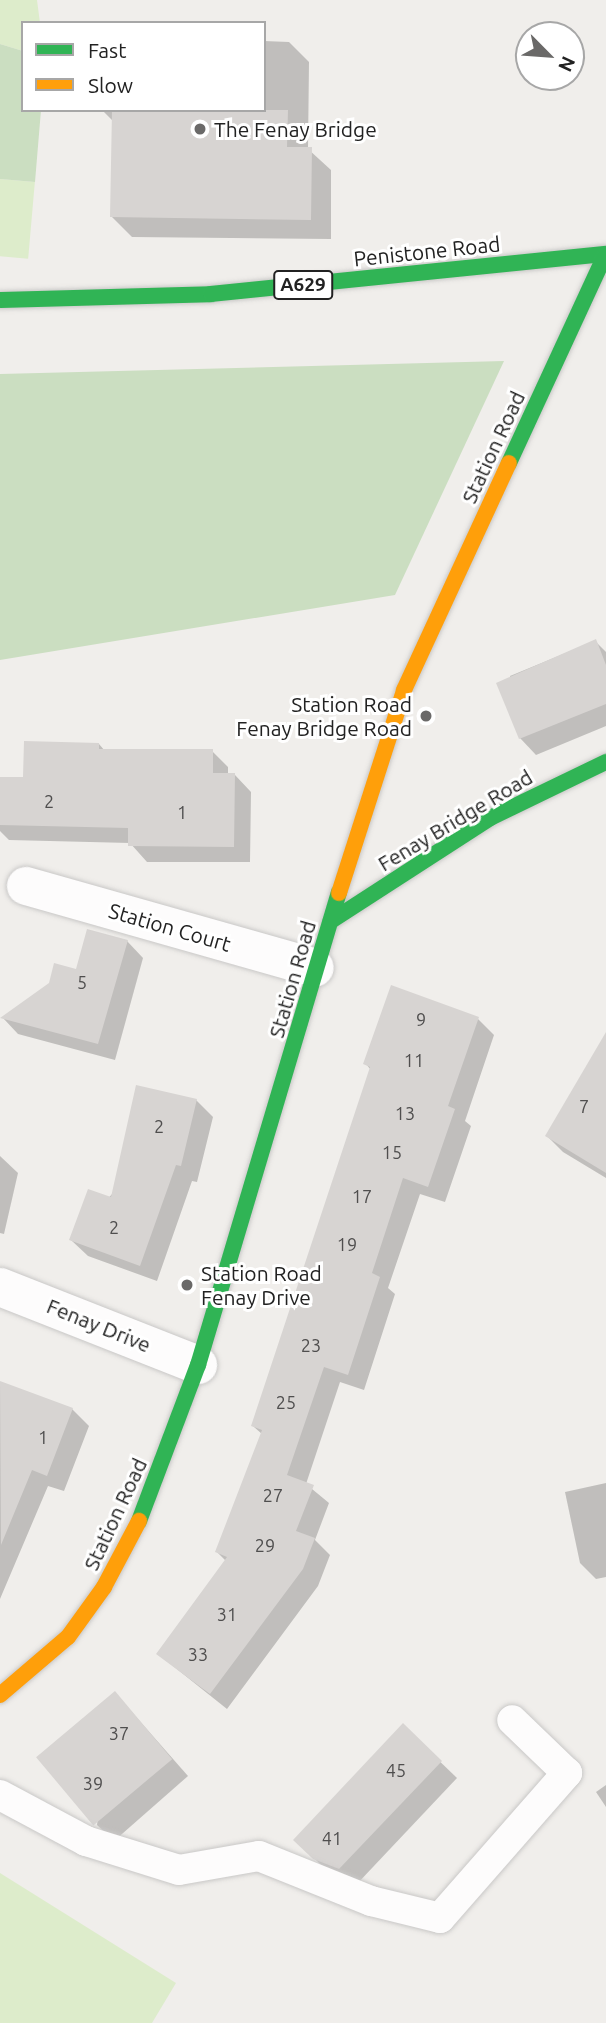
<!DOCTYPE html>
<html>
<head>
<meta charset="utf-8">
<style>
	body { margin:0 }
	#map { position:relative; width:606px; height:2023px; overflow:hidden; background:#f0eeeb; font-family:Ubuntu,sans-serif }
	div>[style] { position:absolute }
	.grass>* { inset:0; background:#ddeccb; transform-origin:0 0 }
	.forest>* { inset:0; background:#cbdec1 }
	.shadow>* { inset:0; background:#0003 }
	.building>* { inset:0; background:#d7d4d2; transform-origin:0 0 }
	.roads { filter:drop-shadow(0 0 2px #c9c8c7) drop-shadow(0 0 2px #c9c8c7) }
	.lane>* { height:30px; margin:-15px; padding:0 15px; transform-origin:15px; border-radius:15px; background:#fdfcfc }
	.street>* { height:38px; margin:-19px; padding:0 19px; transform-origin:19px; border-radius:19px; background:#fdfcfc }
	.fast>* { height:16px; margin:-8px; padding:0 8px; transform-origin:8px; border-radius:8px; background:#30b455 }
	.slow>* { height:16px; margin:-8px; padding:0 8px; transform-origin:8px; border-radius:8px; background:#ff9f0a }
	.dots>* { width:19px; height:19px; translate:-50% -50%; box-sizing:border-box; border:4px solid #fff; border-radius:50% }
	span { translate:-50% -50%; white-space:nowrap; text-align:center; line-height:1.15; -webkit-text-stroke:6px #fff; paint-order:stroke }
	.number-label { font-size:18px; color:#4f4e4e }
	.number-label span { -webkit-text-stroke-width:0 }
	.shield-label span { padding:2px 5px; background:#fff; border:2px solid; border-radius:5px; -webkit-text-stroke-width:0 }
	.shield-label { font-size:19px; color:#222; font-weight:700 }
	.poi-label { font-size:21px; color:#222 }
	.left { translate:0 -50%; text-align:left }
	.right { translate:-100% -50%; text-align:right }
	.street-label { font-size:21px; color:#222 }
	.legend { position:absolute; left:21px; top:21px; width:245px; height:91px; box-sizing:border-box; background:#fff; border:2px solid #a7a7a7; margin:0; padding:9px 12px; list-style:none; font-size:21px; color:#222 }
	.legend li { display:flex; align-items:center; gap:14px; height:35px }
	.legend b { width:35px; border:2px solid #a7a7a7 }
	.north { position:absolute; left:515px; top:21px; width:70px; height:70px; box-sizing:border-box; background:#fff; border:2px solid #a7a7a7; border-radius:50%; rotate:115deg; font-size:19px; font-weight:700; line-height:28px; text-align:center; color:#222 }
	.north::after { content:''; display:block; margin:auto; width:24px; height:32px; background:#6a6968; clip-path:polygon(50% 0,100% 100%,50% 72%,0 100%) }
</style>
</head>
<body>
<div id="map">
	<div class="grass">
		<div style="clip-path:polygon(0 0,37px 0,40px 23px,23px 23px,23px 51px,0 44px)"></div>
		<div style="left:0;top:179px;width:35px;height:77px;rotate:5deg"></div>
		<div style="clip-path:polygon(0 1873px,176px 1983px,152px 2023px,0 2023px)"></div>
	</div>
	<div class="forest">
		<div style="clip-path:polygon(0 44px,23px 51px,23px 110px,41px 110px,35px 182px,0 179px)"></div>
		<div style="clip-path:polygon(504px 361px,395px 595px,0 660px,0 374px)"></div>
	</div>
	<div class="shadow">
		<div style="clip-path:polygon(264px 41px,289px 42px,309px 62px,308px 149px,331px 170px,331px 239px,132px 237px,111px 216px,113px 121px,102px 110px,264px 110px)"></div>
		<div style="clip-path:polygon(595px 641px,606px 652px,606px 726px,536px 755px,520px 738px,510px 676px)"></div>
		<div style="clip-path:polygon(99px 744px,105px 751px,212px 751px,228px 767px,228px 775px,235px 775px,251px 792px,250px 862px,147px 862px,130px 843px,9px 840px,0 831px,0 779px,25px 779px)"></div>
		<div style="clip-path:polygon(127px 941px,143px 958px,115px 1060px,18px 1034px,3px 1018px)"></div>
		<div style="clip-path:polygon(478px 1019px,494px 1035px,465px 1121px,471px 1126px,445px 1202px,420px 1194px,388px 1288px,395px 1294px,364px 1390px,340px 1382px,306px 1484px,329px 1503px,315px 1540px,330px 1555px,318px 1586px,227px 1709px,158px 1654px,226px 1561px,217px 1552px,262px 1434px,253px 1426px,371px 1070px,365px 1063px)"></div>
		<div style="clip-path:polygon(606px 1078px,606px 1178px,563px 1152px,547px 1136px)"></div>
		<div style="clip-path:polygon(196px 1100px,213px 1117px,197px 1182px,192px 1181px,157px 1281px,88px 1256px,71px 1240px)"></div>
		<div style="clip-path:polygon(0 1156px,18px 1173px,4px 1234px,0 1233px)"></div>
		<div style="clip-path:polygon(0 1383px,72px 1409px,89px 1426px,64px 1491px,48px 1486px,0 1599px)"></div>
		<div style="clip-path:polygon(606px 1483px,606px 1577px,596px 1579px,580px 1563px,565px 1492px)"></div>
		<div style="clip-path:polygon(115px 1693px,188px 1776px,114px 1841px,97px 1825px)"></div>
		<div style="clip-path:polygon(403px 1726px,457px 1778px,356px 1885px,331px 1875px,296px 1840px)"></div>
		<div style="clip-path:polygon(606px 1785px,606px 1807px,596px 1792px)"></div>
	</div>
	<div class="building">
		<div style="clip-path:polygon(112px 110px,288px 110px,287px 147px,312px 147px,311px 220px,110px 217px)"></div>
		<div style="clip-path:polygon(596px 639px,606px 665px,606px 704px,519px 739px,496px 683px)"></div>
		<div style="clip-path:polygon(24px 741px,99px 743px,99px 749px,213px 749px,213px 773px,235px 773px,234px 847px,128px 846px,128px 828px,0 825px,0 777px,23px 777px)"></div>
		<div style="clip-path:polygon(87px 929px,128px 940px,98px 1044px,0 1018px,49px 983px,54px 963px,76px 969px)"></div>
		<div style="clip-path:polygon(391px 985px,479px 1017px,448px 1106px,455px 1109px,428px 1187px,403px 1178px,372px 1273px,380px 1277px,348px 1375px,324px 1367px,287px 1475px,314px 1485px,296px 1531px,315px 1538px,303px 1569px,210px 1694px,156px 1654px,227px 1557px,215px 1552px,262px 1430px,251px 1426px,370px 1067px,363px 1064px)"></div>
		<div style="clip-path:polygon(606px 1032px,606px 1173px,545px 1136px)"></div>
		<div style="clip-path:polygon(136px 1085px,197px 1099px,181px 1166px,176px 1165px,140px 1266px,69px 1240px,88px 1189px,111px 1197px)"></div>
		<div style="clip-path:polygon(0 1381px,73px 1408px,47px 1476px,32px 1470px,1px 1545px)"></div>
		<div style="left:115px;top:1691px;width:89px;height:103px;rotate:50deg"></div>
		<div style="clip-path:polygon(403px 1723px,442px 1761px,339px 1869px,313px 1859px,293px 1840px)"></div>
	</div>
	<div class="roads">
		<div class="lane">
			<div style="left:0;top:1795px;width:98px;rotate:28.1deg"></div>
			<div style="left:86px;top:1841px;width:97px;rotate:17.3deg"></div>
			<div style="left:179px;top:1870px;width:81px;rotate:-9.9deg"></div>
			<div style="left:259px;top:1856px;width:121px;rotate:21.9deg"></div>
			<div style="left:371px;top:1901px;width:71px;rotate:13.8deg"></div>
			<div style="left:440px;top:1918px;width:193px;rotate:-48.8deg"></div>
			<div style="left:567px;top:1773px;width:76px;rotate:-136.1deg"></div>
		</div>
		<div class="street">
			<div style="left:26px;top:886px;width:300px;rotate:15.8deg"></div>
			<div style="left:0;top:1287px;width:213px;rotate:21.5deg"></div>
		</div>
		<div class="fast">
			<div style="left:0;top:300px;width:211px;rotate:-1.6deg"></div>
			<div style="left:211px;top:294px;width:397px;rotate:-5.8deg"></div>
			<div style="left:509px;top:463px;width:229px;rotate:-65.2deg"></div>
			<div style="left:331px;top:921px;width:189px;rotate:-32.9deg"></div>
			<div style="left:490px;top:818px;width:129px;rotate:-25.8deg"></div>
			<div style="left:139px;top:1521px;width:167px;rotate:-69.3deg"></div>
			<div style="left:198px;top:1365px;width:493px;rotate:-73.4deg"></div>
		</div>
		<div class="slow">
			<div style="left:339px;top:893px;width:213px;rotate:-72.2deg"></div>
			<div style="left:404px;top:690px;width:250px;rotate:-65.2deg"></div>
			<div style="left:0;top:1695px;width:89px;rotate:-40.5deg"></div>
			<div style="left:68px;top:1637px;width:62px;rotate:-54.2deg"></div>
			<div style="left:104px;top:1587px;width:75px;rotate:-62.1deg"></div>
		</div>
	</div>
	<div class="dots">
		<div style="left:200px;top:129px;background:#6a6968"></div>
		<div style="left:426px;top:716px;background:#6a6968"></div>
		<div style="left:187px;top:1285px;background:#6a6968"></div>
	</div>
	<div class="number-label">
		<span style="left:49px;top:801px">2</span>
		<span style="left:182px;top:812px">1</span>
		<span style="left:82px;top:982px">5</span>
		<span style="left:421px;top:1019px">9</span>
		<span style="left:414px;top:1060px">11</span>
		<span style="left:584px;top:1106px">7</span>
		<span style="left:405px;top:1113px">13</span>
		<span style="left:159px;top:1126px">2</span>
		<span style="left:392px;top:1152px">15</span>
		<span style="left:362px;top:1196px">17</span>
		<span style="left:114px;top:1227px">2</span>
		<span style="left:347px;top:1244px">19</span>
		<span style="left:311px;top:1345px">23</span>
		<span style="left:286px;top:1402px">25</span>
		<span style="left:43px;top:1437px">1</span>
		<span style="left:273px;top:1495px">27</span>
		<span style="left:265px;top:1545px">29</span>
		<span style="left:227px;top:1614px">31</span>
		<span style="left:198px;top:1654px">33</span>
		<span style="left:119px;top:1733px">37</span>
		<span style="left:396px;top:1770px">45</span>
		<span style="left:93px;top:1783px">39</span>
		<span style="left:332px;top:1838px">41</span>
	</div>
	<div class="shield-label">
		<span style="left:303px;top:285px">A629</span>
	</div>
	<div class="poi-label">
		<span class="left" style="left:214px;top:129px">The Fenay Bridge</span>
		<span class="right" style="left:412px;top:716px">Station Road<br>Fenay Bridge Road</span>
		<span class="left" style="left:201px;top:1285px">Station Road<br>Fenay Drive</span>
	</div>
	<div class="street-label">
		<span style="left:427px;top:251px;rotate:-6deg">Penistone Road</span>
		<span style="left:493px;top:447px;rotate:-65deg">Station Road</span>
		<span style="left:455px;top:820px;rotate:-31deg">Fenay Bridge Road</span>
		<span style="left:170px;top:927px;rotate:16deg">Station Court</span>
		<span style="left:292px;top:979px;rotate:-74deg">Station Road</span>
		<span style="left:99px;top:1325px;rotate:22deg">Fenay Drive</span>
		<span style="left:115px;top:1514px;rotate:-65deg">Station Road</span>
	</div>
	<ul class="legend">
	<li><b style="height:9px;background:#30b455"></b>Fast</li>
	<li><b style="height:9px;background:#ff9f0a"></b>Slow</li>
	</ul>
	<div class="north">N</div>
</div>
</body>
</html>
